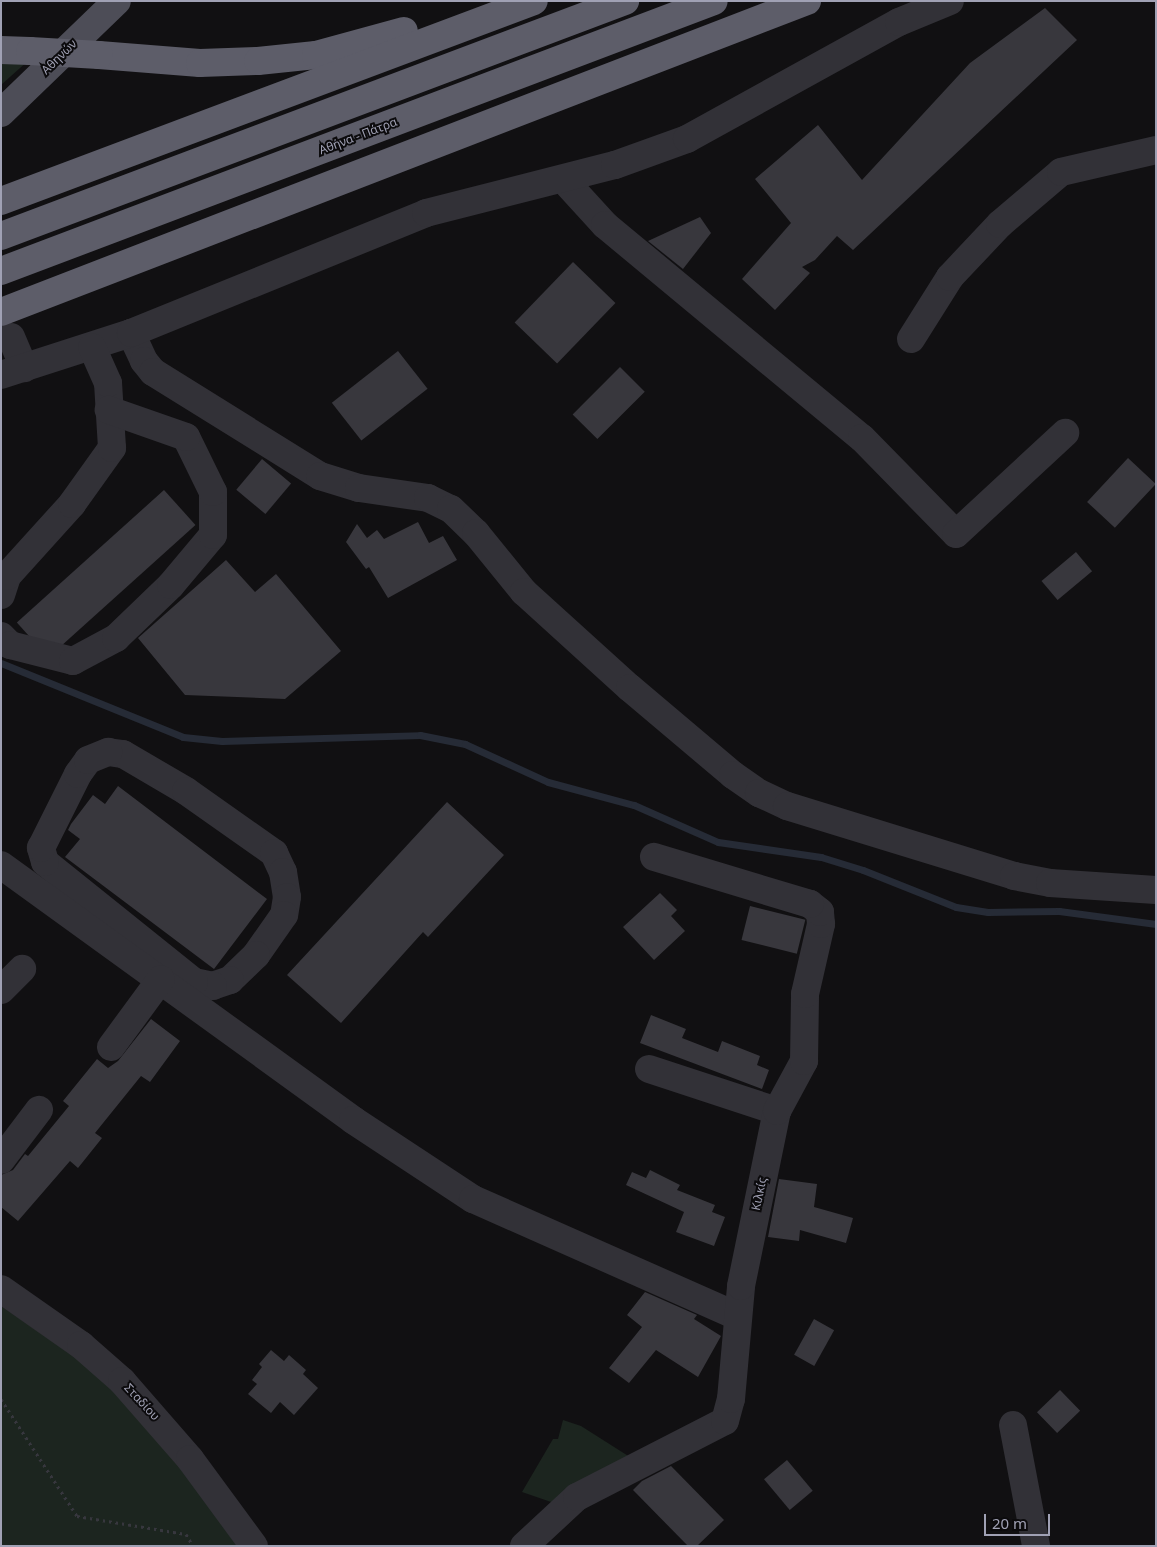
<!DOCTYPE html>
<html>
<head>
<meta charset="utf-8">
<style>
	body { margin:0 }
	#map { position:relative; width:1157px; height:1547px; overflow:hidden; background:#111012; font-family:"Noto Sans",sans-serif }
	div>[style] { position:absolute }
	.green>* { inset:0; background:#1c251f }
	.stream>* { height:7px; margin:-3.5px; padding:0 3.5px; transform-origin:3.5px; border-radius:3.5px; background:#262b36 }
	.building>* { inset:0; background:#38373d; transform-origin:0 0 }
	.path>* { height:3px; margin-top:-1.5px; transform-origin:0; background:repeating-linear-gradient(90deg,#37373e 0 2.5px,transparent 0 6.5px) }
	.minor>* { height:28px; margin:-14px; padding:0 14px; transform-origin:14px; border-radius:14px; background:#323137 }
	.major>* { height:28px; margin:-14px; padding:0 14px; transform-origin:14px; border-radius:14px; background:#4d4d57 }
	.highway>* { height:28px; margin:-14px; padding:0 14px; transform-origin:14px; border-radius:14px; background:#5d5d69 }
	.highway-bridge>* { height:28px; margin:-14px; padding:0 14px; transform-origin:14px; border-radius:14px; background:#5d5d69 }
	span { translate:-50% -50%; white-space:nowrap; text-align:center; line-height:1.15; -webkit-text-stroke:4px #0c0b0d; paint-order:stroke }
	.street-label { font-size:12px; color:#a0a1b4 }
	.frame { position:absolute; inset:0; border:2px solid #a0a1b4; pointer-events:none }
	.scale { position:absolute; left:984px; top:1514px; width:66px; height:22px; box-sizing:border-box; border:2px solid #a0a1b4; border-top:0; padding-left:6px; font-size:15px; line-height:18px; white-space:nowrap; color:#a0a1b4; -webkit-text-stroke:4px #0c0b0d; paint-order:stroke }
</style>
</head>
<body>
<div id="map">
	<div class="green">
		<div style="clip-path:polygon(1px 58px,29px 60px,1px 85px)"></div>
		<div style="clip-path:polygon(1px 1306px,74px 1356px,117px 1391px,186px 1473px,237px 1546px,1px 1546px)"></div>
		<div style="clip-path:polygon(563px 1420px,581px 1426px,633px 1459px,554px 1503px,522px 1492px,553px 1439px,558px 1439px)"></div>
	</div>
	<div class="stream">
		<div style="left:1px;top:663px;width:196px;rotate:22.1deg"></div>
		<div style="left:183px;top:737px;width:39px;rotate:6deg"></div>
		<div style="left:222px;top:741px;width:198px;rotate:-1.7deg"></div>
		<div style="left:420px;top:735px;width:46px;rotate:11.3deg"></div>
		<div style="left:465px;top:744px;width:91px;rotate:24.6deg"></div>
		<div style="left:548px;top:782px;width:89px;rotate:15deg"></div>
		<div style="left:634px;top:805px;width:92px;rotate:23.8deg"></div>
		<div style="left:718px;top:842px;width:104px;rotate:8.3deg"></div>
		<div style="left:821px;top:857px;width:44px;rotate:17.2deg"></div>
		<div style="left:863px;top:870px;width:100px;rotate:21.7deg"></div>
		<div style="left:956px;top:907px;width:32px;rotate:9deg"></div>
		<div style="left:988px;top:912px;width:71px;rotate:-0.8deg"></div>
		<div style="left:1059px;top:911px;width:98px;rotate:7.6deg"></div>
	</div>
	<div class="building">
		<div style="clip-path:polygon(1045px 8px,1077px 40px,853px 250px,837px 236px,815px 260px,802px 267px,810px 273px,775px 310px,742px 279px,791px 223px,755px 179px,818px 125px,862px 180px,970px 63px)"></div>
		<div style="clip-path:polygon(700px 217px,711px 233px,683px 269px,648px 241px)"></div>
		<div style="left:573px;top:262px;width:59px;height:84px;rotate:44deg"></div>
		<div style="left:398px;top:351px;width:48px;height:84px;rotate:52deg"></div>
		<div style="left:620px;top:367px;width:35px;height:67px;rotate:45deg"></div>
		<div style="left:1128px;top:458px;width:38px;height:60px;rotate:43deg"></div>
		<div style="left:262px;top:459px;width:38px;height:40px;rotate:40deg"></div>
		<div style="left:164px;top:490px;width:47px;height:198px;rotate:48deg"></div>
		<div style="clip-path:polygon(418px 522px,429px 543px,443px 536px,457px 560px,388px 598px,369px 567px,366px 569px,346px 542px,357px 524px,367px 538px,377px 530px,384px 539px)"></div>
		<div style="left:1076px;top:552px;width:25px;height:45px;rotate:50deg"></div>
		<div style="clip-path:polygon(226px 560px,255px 592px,276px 574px,341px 651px,285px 699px,185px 695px,138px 638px)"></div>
		<div style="clip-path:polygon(118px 786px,267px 899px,214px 969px,65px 857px,80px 839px,68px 830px,71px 824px,93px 795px,105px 804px)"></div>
		<div style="clip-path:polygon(447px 802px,504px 855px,428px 937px,423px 932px,341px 1023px,287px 975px)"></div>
		<div style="clip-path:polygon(660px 893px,677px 910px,671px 916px,685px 931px,654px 960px,623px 927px)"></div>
		<div style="left:750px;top:906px;width:57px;height:35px;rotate:14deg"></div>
		<div style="clip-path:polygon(651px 1015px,686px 1029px,682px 1038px,718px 1052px,722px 1041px,760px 1056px,757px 1065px,769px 1070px,762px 1089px,640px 1043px)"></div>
		<div style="clip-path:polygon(151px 1019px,180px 1041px,150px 1082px,141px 1076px,95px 1133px,102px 1138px,78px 1168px,70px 1161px,18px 1221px,1px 1207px,1px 1175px,13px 1170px,25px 1154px,28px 1156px,69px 1106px,63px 1101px,97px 1059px,108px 1068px,118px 1061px)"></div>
		<div style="clip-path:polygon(650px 1170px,680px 1185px,677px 1190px,715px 1205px,712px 1212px,725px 1217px,714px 1246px,676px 1232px,684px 1212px,626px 1185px,632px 1172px,646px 1178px)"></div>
		<div style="clip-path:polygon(779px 1179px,817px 1184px,814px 1207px,853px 1218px,846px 1243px,800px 1230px,799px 1241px,768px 1237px)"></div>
		<div style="clip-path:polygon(645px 1292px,697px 1315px,694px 1319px,721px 1336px,698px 1377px,656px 1350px,629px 1383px,609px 1368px,642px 1327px,627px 1315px)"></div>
		<div style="left:814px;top:1319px;width:23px;height:41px;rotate:29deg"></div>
		<div style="clip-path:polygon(271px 1350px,284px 1361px,289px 1355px,306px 1370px,303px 1374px,318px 1388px,294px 1415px,280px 1402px,271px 1413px,248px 1394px,257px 1384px,252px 1380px,262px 1367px,259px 1364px)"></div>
		<div style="left:1060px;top:1390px;width:29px;height:32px;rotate:46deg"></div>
		<div style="left:787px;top:1460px;width:40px;height:30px;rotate:50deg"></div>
		<div style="clip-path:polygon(671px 1466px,724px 1520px,697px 1546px,688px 1546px,633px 1490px,642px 1481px)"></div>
	</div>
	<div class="path">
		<div style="left:1px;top:1399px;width:140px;rotate:57deg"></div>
		<div style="left:77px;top:1516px;width:110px;rotate:9.4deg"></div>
		<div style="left:186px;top:1534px;width:14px;rotate:60deg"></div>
	</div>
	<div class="minor">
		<div style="left:563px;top:179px;width:62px;rotate:47.6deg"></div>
		<div style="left:605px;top:225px;width:334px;rotate:39.7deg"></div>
		<div style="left:862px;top:438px;width:134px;rotate:45.6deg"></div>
		<div style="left:956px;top:534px;width:149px;rotate:-42.8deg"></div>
		<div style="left:131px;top:333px;width:31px;rotate:65deg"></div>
		<div style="left:144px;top:361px;width:14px;rotate:51deg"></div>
		<div style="left:153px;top:372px;width:197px;rotate:31.9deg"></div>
		<div style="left:320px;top:476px;width:41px;rotate:17.1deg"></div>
		<div style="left:359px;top:488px;width:70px;rotate:8.2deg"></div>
		<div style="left:428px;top:498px;width:25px;rotate:26deg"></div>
		<div style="left:451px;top:509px;width:35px;rotate:44deg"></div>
		<div style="left:476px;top:533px;width:76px;rotate:50.9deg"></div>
		<div style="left:524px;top:592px;width:143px;rotate:42.2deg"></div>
		<div style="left:630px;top:688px;width:135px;rotate:40.2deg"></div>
		<div style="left:733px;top:775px;width:32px;rotate:35deg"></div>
		<div style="left:759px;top:793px;width:31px;rotate:25deg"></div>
		<div style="left:787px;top:806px;width:238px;rotate:17.1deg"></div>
		<div style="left:1014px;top:876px;width:37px;rotate:11deg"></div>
		<div style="left:1050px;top:883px;width:106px;rotate:3.8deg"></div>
		<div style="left:11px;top:337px;width:34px;rotate:67deg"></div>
		<div style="left:911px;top:339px;width:73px;rotate:-57.8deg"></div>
		<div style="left:950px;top:277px;width:73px;rotate:-46.7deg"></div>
		<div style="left:1000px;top:224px;width:80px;rotate:-40.4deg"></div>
		<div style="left:1061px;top:172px;width:98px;rotate:-13deg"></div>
		<div style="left:1px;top:375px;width:137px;rotate:-17.9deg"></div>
		<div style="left:131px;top:333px;width:318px;rotate:-22.1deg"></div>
		<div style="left:426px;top:213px;width:195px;rotate:-14.3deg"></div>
		<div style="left:615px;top:165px;width:77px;rotate:-19.9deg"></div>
		<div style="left:687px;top:139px;width:242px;rotate:-28.9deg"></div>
		<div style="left:899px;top:22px;width:55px;rotate:-22.4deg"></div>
		<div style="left:1px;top:595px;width:20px;rotate:-72deg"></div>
		<div style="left:7px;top:576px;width:97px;rotate:-47.9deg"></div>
		<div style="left:72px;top:504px;width:69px;rotate:-54.5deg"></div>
		<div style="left:112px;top:448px;width:65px;rotate:-93.5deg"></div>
		<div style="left:108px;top:383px;width:39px;rotate:-114deg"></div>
		<div style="left:1px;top:636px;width:13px;rotate:45deg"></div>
		<div style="left:10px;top:645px;width:65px;rotate:14.3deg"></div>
		<div style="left:73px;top:661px;width:49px;rotate:-28.1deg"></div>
		<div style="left:116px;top:638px;width:76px;rotate:-43.9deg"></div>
		<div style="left:171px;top:585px;width:65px;rotate:-50deg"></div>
		<div style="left:213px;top:535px;width:43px;rotate:-90deg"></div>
		<div style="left:213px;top:492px;width:61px;rotate:-116.1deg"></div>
		<div style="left:186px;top:437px;width:82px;rotate:-160.7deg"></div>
		<div style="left:108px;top:752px;width:15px;rotate:8deg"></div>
		<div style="left:123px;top:754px;width:73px;rotate:30.4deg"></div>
		<div style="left:186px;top:791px;width:108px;rotate:35.2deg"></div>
		<div style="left:274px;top:853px;width:21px;rotate:65deg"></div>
		<div style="left:283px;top:872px;width:25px;rotate:81deg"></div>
		<div style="left:287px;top:897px;width:18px;rotate:99deg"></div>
		<div style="left:284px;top:915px;width:49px;rotate:125deg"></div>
		<div style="left:256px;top:955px;width:36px;rotate:136deg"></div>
		<div style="left:230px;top:980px;width:18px;rotate:161deg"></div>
		<div style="left:213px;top:986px;width:19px;rotate:-168deg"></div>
		<div style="left:194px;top:982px;width:191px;rotate:-141.2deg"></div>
		<div style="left:45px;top:862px;width:15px;rotate:-106deg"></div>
		<div style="left:41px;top:848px;width:83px;rotate:-63.4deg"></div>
		<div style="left:78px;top:774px;width:17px;rotate:-54deg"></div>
		<div style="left:88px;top:760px;width:22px;rotate:-22deg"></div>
		<div style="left:1px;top:865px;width:435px;rotate:35.9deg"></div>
		<div style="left:353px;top:1120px;width:144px;rotate:33.4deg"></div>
		<div style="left:473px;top:1199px;width:289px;rotate:23.9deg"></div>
		<div style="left:1px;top:990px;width:30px;rotate:-45deg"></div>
		<div style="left:111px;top:1047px;width:84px;rotate:-53.7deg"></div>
		<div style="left:649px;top:1069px;width:135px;rotate:18.2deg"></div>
		<div style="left:1px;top:1160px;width:63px;rotate:-52.8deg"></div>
		<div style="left:1px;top:1289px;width:98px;rotate:35deg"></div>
		<div style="left:81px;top:1345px;width:55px;rotate:41.3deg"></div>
		<div style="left:122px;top:1381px;width:103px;rotate:48.9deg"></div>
		<div style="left:190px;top:1459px;width:108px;rotate:53.7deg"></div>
		<div style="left:1013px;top:1425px;width:123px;rotate:79.2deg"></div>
		<div style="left:524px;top:1546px;width:72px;rotate:-42.8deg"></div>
		<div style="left:577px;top:1497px;width:166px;rotate:-27.2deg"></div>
		<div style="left:725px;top:1421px;width:23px;rotate:-75deg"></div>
		<div style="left:731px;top:1399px;width:113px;rotate:-84.9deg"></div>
		<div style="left:741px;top:1286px;width:179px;rotate:-78.4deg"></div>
		<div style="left:777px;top:1111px;width:57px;rotate:-61.6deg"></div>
		<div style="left:804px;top:1061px;width:67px;rotate:-89.1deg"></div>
		<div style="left:805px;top:994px;width:72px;rotate:-77.1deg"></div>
		<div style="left:821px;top:924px;width:12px;rotate:-95deg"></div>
		<div style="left:820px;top:912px;width:13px;rotate:-141deg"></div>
		<div style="left:810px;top:904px;width:163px;rotate:-163.2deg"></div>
	</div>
	<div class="major">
		<div style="left:1px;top:113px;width:161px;rotate:-44deg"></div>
	</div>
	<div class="highway">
		<div style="left:1px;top:50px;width:29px;rotate:2deg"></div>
		<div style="left:99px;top:55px;width:101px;rotate:4.5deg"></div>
		<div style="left:200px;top:63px;width:58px;rotate:-2deg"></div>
		<div style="left:258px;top:61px;width:58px;rotate:-5.9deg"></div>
		<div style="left:316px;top:55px;width:91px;rotate:-15.3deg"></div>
		<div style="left:1px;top:201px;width:569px;rotate:-20.57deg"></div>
		<div style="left:1px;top:236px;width:667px;rotate:-20.64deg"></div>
		<div style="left:1px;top:271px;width:762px;rotate:-20.74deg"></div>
		<div style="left:1px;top:312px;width:864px;rotate:-21.1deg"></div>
	</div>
	<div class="highway-bridge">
		<div style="left:30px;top:51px;width:69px;rotate:3.3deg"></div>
	</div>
	<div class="street-label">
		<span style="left:59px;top:57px;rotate:-44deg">Αθηνών</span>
		<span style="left:358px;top:136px;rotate:-21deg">Αθήνα - Πάτρα</span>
		<span style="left:759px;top:1194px;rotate:-78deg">Κιλκίς</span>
		<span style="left:142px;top:1402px;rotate:47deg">Σταδίου</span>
	</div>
	<div class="frame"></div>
	<div class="scale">20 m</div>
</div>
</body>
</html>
